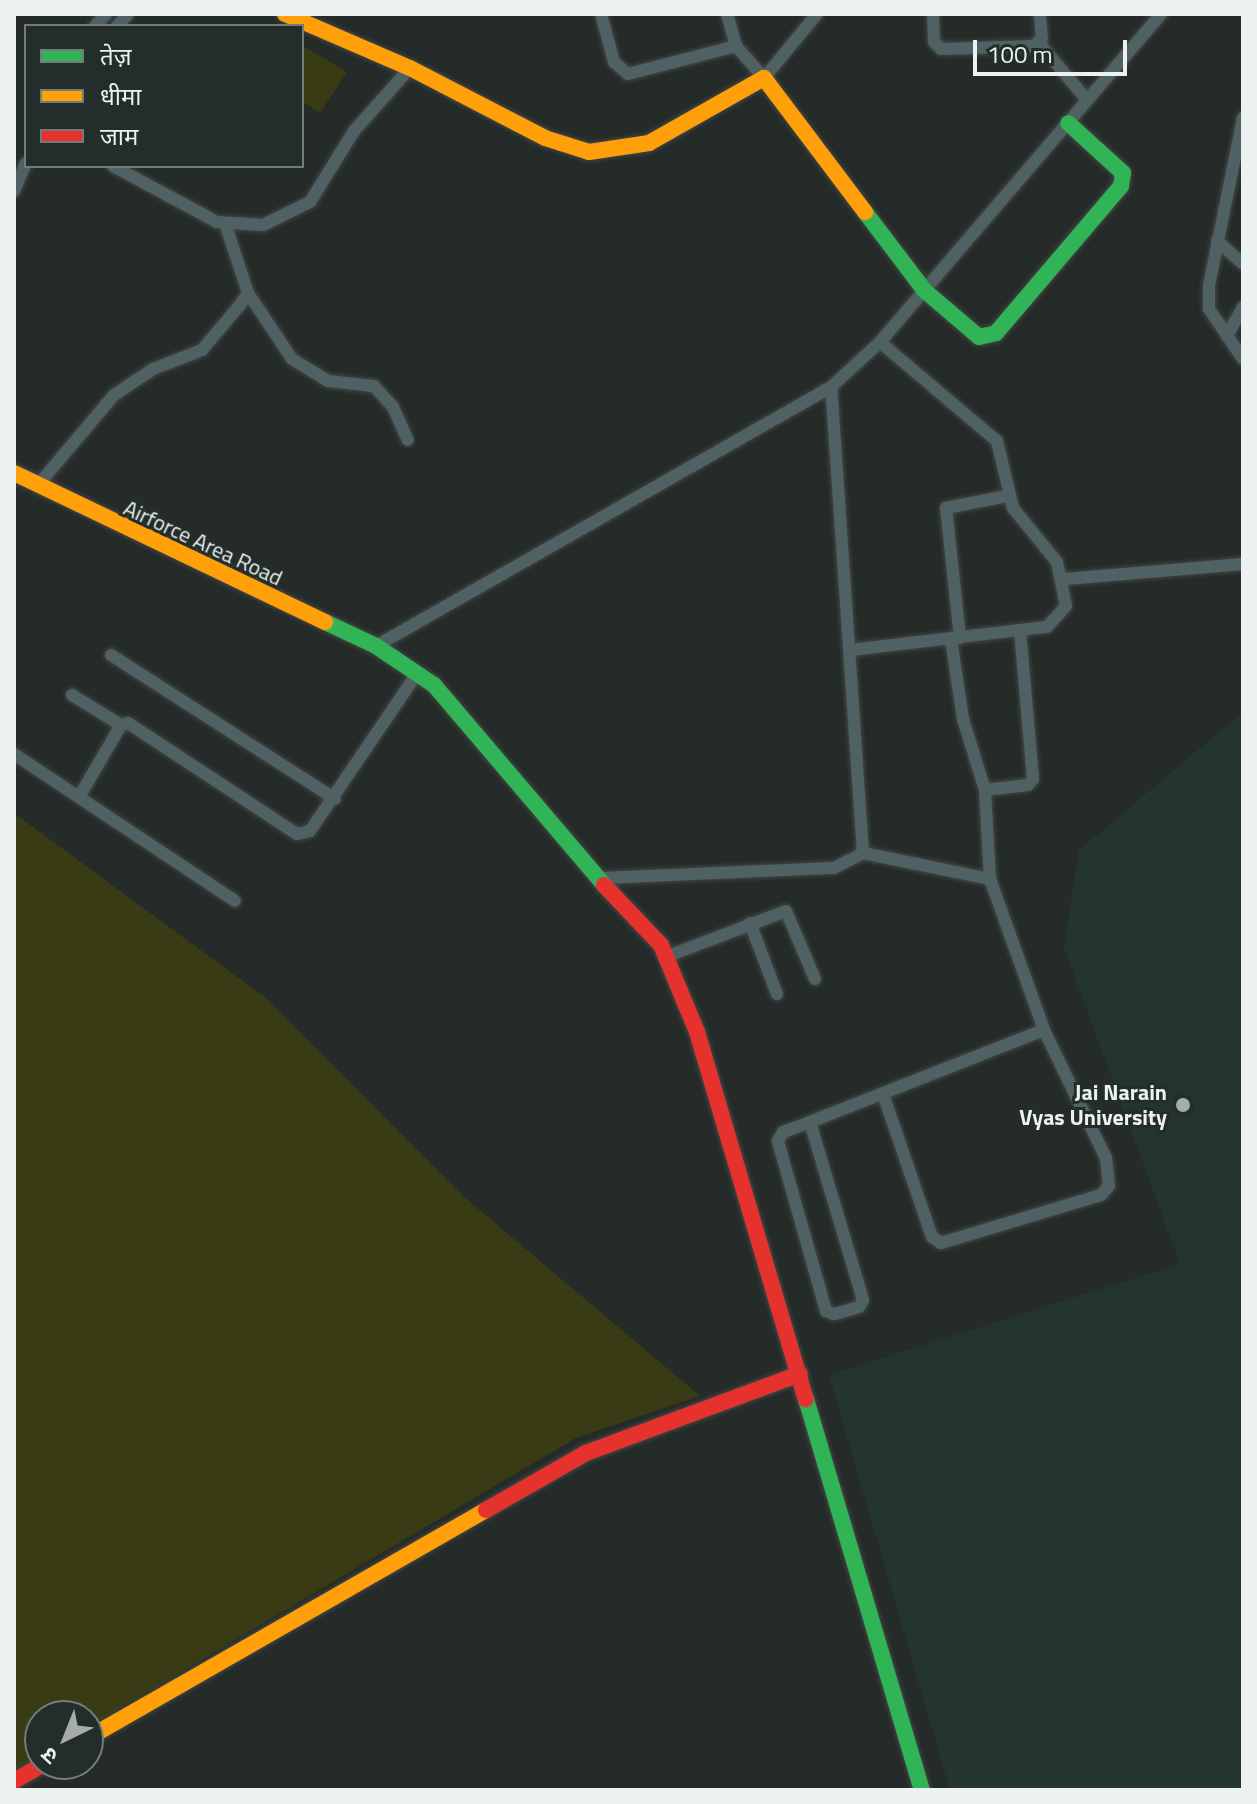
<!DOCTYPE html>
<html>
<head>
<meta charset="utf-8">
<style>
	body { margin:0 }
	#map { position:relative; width:1257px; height:1804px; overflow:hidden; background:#252b29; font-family:"Titillium Web","Noto Sans Devanagari",sans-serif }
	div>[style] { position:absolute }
	.built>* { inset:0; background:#24352f }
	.green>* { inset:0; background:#383b13 }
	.roads { filter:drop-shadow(0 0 2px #424645) drop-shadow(0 0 2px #424645) }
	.street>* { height:12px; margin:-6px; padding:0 6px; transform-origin:6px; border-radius:6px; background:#4f6162 }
	.fast>* { height:16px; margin:-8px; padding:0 8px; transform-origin:8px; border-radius:8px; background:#30b455 }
	.slow>* { height:16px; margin:-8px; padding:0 8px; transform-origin:8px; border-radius:8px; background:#ff9f0a }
	.jam>* { height:16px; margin:-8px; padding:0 8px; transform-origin:8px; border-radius:8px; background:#e5322d }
	.dots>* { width:22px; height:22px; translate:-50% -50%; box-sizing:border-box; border:4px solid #232d2a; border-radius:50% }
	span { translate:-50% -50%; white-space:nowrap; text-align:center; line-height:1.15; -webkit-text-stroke:6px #232d2a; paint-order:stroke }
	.street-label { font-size:22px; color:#ecf2f0 }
	.poi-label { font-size:22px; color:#ecf2f0; font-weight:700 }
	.right { translate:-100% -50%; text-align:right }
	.frame { position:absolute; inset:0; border:16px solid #ecf2f0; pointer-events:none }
	.legend { position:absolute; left:24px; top:24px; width:280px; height:144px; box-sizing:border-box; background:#232d2a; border:2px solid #737c79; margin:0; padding:10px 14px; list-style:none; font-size:24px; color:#ecf2f0 }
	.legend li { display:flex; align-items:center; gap:16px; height:40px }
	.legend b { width:40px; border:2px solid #737c79 }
	.north { position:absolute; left:24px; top:1700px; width:80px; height:80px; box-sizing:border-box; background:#232d2a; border:2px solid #737c79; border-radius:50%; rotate:223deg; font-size:22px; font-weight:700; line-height:32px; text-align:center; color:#ecf2f0 }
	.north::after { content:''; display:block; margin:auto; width:28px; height:36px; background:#a6acaa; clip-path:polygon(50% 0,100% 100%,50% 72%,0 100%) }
	.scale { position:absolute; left:973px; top:40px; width:154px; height:36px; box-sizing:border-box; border:4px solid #ecf2f0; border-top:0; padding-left:10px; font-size:24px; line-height:28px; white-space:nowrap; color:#ecf2f0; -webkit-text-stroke:6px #232d2a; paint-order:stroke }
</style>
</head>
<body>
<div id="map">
	<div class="built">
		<div style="clip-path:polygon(1243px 712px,1243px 1790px,950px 1790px,829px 1375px,1180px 1264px,1064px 947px,1079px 850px)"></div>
	</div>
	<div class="green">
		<div style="clip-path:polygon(302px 45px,347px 72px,320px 113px,302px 101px)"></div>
		<div style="clip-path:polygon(14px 813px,266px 998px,463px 1196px,700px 1396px,576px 1438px,88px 1727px,88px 1716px,40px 1716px,40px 1755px,14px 1770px)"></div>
	</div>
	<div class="roads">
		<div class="street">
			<div style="left:601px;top:14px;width:50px;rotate:74.8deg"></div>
			<div style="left:614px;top:62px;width:18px;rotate:41deg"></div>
			<div style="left:628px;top:74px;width:112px;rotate:-14.5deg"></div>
			<div style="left:727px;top:14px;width:33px;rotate:74deg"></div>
			<div style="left:736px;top:46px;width:43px;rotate:48.8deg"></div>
			<div style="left:764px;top:78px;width:83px;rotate:-50.4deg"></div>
			<div style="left:933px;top:14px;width:28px;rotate:88deg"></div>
			<div style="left:934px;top:42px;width:10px;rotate:45deg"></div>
			<div style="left:941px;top:49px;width:92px;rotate:-1.9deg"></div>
			<div style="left:1033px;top:46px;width:11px;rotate:-38deg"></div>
			<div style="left:1042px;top:39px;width:25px;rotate:-95deg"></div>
			<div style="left:95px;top:26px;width:16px;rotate:-47deg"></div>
			<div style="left:117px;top:26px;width:16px;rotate:-47deg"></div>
			<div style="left:1039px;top:43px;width:75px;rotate:49.9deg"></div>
			<div style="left:1243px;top:118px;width:170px;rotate:101.5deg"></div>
			<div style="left:1209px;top:285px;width:24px;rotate:90deg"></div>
			<div style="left:1209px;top:309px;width:60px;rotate:55.8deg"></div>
			<div style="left:113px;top:166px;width:118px;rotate:28.3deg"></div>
			<div style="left:217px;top:222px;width:46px;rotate:3.7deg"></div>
			<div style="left:263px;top:225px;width:52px;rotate:-26.1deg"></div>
			<div style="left:310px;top:202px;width:84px;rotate:-58.2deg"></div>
			<div style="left:354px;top:131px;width:84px;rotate:-48.4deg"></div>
			<div style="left:14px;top:191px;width:30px;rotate:-67deg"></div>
			<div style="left:1217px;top:241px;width:35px;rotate:41deg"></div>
			<div style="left:248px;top:293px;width:79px;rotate:56.3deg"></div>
			<div style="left:292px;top:359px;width:42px;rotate:31.4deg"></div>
			<div style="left:328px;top:381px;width:46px;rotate:6.2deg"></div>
			<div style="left:374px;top:386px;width:28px;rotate:48deg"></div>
			<div style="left:393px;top:407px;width:36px;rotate:66deg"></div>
			<div style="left:1227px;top:336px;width:33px;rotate:-61deg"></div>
			<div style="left:38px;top:485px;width:118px;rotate:-49.8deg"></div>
			<div style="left:114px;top:395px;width:47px;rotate:-33.7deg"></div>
			<div style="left:153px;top:369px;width:53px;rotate:-21.2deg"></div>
			<div style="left:202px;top:350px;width:57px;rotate:-49.9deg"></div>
			<div style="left:239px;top:306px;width:16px;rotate:-55deg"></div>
			<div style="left:248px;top:293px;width:71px;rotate:-108.2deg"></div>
			<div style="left:1065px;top:579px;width:179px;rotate:-4.8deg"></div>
			<div style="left:960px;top:638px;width:131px;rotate:-96.1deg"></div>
			<div style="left:946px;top:508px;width:63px;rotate:-11deg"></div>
			<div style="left:951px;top:639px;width:81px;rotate:81.5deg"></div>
			<div style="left:963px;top:719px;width:74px;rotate:72.8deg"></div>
			<div style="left:985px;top:790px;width:89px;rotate:86.8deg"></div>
			<div style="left:376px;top:646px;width:524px;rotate:-29.65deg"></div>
			<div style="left:831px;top:387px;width:67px;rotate:-42.6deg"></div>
			<div style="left:880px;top:342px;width:432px;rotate:-49.4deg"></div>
			<div style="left:850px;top:650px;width:198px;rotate:-6.7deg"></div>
			<div style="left:1047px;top:627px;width:28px;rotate:-48deg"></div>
			<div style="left:1066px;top:606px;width:45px;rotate:-101.6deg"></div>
			<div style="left:1057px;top:562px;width:70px;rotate:-129.2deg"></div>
			<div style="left:1013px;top:508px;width:69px;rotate:-103.4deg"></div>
			<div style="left:997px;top:441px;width:153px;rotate:-139.8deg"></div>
			<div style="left:111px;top:655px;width:266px;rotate:32.7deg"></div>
			<div style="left:72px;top:695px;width:57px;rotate:31.5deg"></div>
			<div style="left:14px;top:754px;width:265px;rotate:33.6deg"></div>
			<div style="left:985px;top:790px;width:43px;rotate:-6.6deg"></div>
			<div style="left:1028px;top:785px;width:8px;rotate:-50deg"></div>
			<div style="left:1033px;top:779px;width:149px;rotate:-95deg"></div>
			<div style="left:79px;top:797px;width:83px;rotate:-59.7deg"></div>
			<div style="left:121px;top:725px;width:7px;rotate:-16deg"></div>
			<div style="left:128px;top:723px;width:202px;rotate:33.3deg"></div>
			<div style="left:297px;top:834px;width:13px;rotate:-13deg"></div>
			<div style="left:310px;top:831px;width:189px;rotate:-55.8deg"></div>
			<div style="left:863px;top:853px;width:130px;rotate:11.6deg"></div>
			<div style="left:990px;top:879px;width:160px;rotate:70.3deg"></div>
			<div style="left:1044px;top:1030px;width:142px;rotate:64.2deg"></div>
			<div style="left:1106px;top:1158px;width:28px;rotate:84deg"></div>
			<div style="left:1109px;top:1186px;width:12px;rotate:132deg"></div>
			<div style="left:1101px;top:1195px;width:167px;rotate:163.3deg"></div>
			<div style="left:941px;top:1243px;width:11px;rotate:-146deg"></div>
			<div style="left:932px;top:1237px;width:151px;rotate:-108.9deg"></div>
			<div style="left:602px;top:878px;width:232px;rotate:-2.5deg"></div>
			<div style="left:834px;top:868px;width:33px;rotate:-27deg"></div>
			<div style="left:863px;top:853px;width:467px;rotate:-93.9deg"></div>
			<div style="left:750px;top:923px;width:76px;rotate:69.2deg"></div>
			<div style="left:668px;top:956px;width:126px;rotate:-20.9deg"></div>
			<div style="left:786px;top:911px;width:74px;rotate:66.9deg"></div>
			<div style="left:810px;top:1122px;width:186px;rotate:73.4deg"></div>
			<div style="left:863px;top:1300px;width:8px;rotate:120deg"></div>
			<div style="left:859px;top:1307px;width:26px;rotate:164deg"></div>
			<div style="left:834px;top:1314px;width:9px;rotate:-159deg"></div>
			<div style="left:826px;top:1311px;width:177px;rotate:-105.8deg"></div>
			<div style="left:778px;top:1141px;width:10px;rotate:-61deg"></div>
			<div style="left:783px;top:1132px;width:29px;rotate:-20deg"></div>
			<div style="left:810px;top:1122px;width:251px;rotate:-21.5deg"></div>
		</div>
		<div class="fast">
			<div style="left:865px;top:212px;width:99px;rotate:52.8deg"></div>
			<div style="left:925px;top:291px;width:71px;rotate:40.4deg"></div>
			<div style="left:979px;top:337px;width:17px;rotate:-13deg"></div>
			<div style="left:996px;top:333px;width:193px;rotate:-49.6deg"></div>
			<div style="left:1121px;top:186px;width:13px;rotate:-81deg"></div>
			<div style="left:1123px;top:173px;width:74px;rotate:-137.7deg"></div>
			<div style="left:325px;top:622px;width:56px;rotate:25.2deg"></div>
			<div style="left:376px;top:646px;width:70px;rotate:33.9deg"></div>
			<div style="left:434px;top:685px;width:262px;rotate:49.6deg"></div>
			<div style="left:806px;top:1399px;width:408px;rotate:73.5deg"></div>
		</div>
		<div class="slow">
			<div style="left:285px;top:14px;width:136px;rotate:23.4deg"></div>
			<div style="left:410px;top:68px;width:152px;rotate:27.4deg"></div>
			<div style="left:545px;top:138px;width:46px;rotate:17.7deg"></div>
			<div style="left:589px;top:152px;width:61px;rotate:-8.5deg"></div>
			<div style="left:649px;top:143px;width:132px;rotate:-29.5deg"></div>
			<div style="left:764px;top:78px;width:168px;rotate:53deg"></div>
			<div style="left:14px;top:473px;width:345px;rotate:25.6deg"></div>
			<div style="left:88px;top:1738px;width:459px;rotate:-29.8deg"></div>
		</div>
		<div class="jam">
			<div style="left:604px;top:885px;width:83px;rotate:46.5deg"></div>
			<div style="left:661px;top:945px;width:94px;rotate:67.5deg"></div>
			<div style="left:697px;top:1032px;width:383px;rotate:73.5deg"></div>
			<div style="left:486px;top:1510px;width:115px;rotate:-29.7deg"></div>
			<div style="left:586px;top:1453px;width:228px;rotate:-20.3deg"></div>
			<div style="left:14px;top:1781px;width:34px;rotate:-30deg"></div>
		</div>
	</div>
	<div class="dots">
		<div style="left:1183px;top:1105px;background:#a6acaa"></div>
	</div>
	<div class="street-label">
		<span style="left:203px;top:543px;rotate:25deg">Airforce Area Road</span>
	</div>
	<div class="poi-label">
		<span class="right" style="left:1167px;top:1105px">Jai Narain<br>Vyas University</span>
	</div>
	<div class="frame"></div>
	<ul class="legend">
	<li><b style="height:10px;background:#30b455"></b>तेज़</li>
	<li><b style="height:10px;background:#ff9f0a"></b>धीमा</li>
	<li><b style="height:10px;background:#e5322d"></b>जाम</li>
	</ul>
	<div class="north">उ</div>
	<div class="scale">100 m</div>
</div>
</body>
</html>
